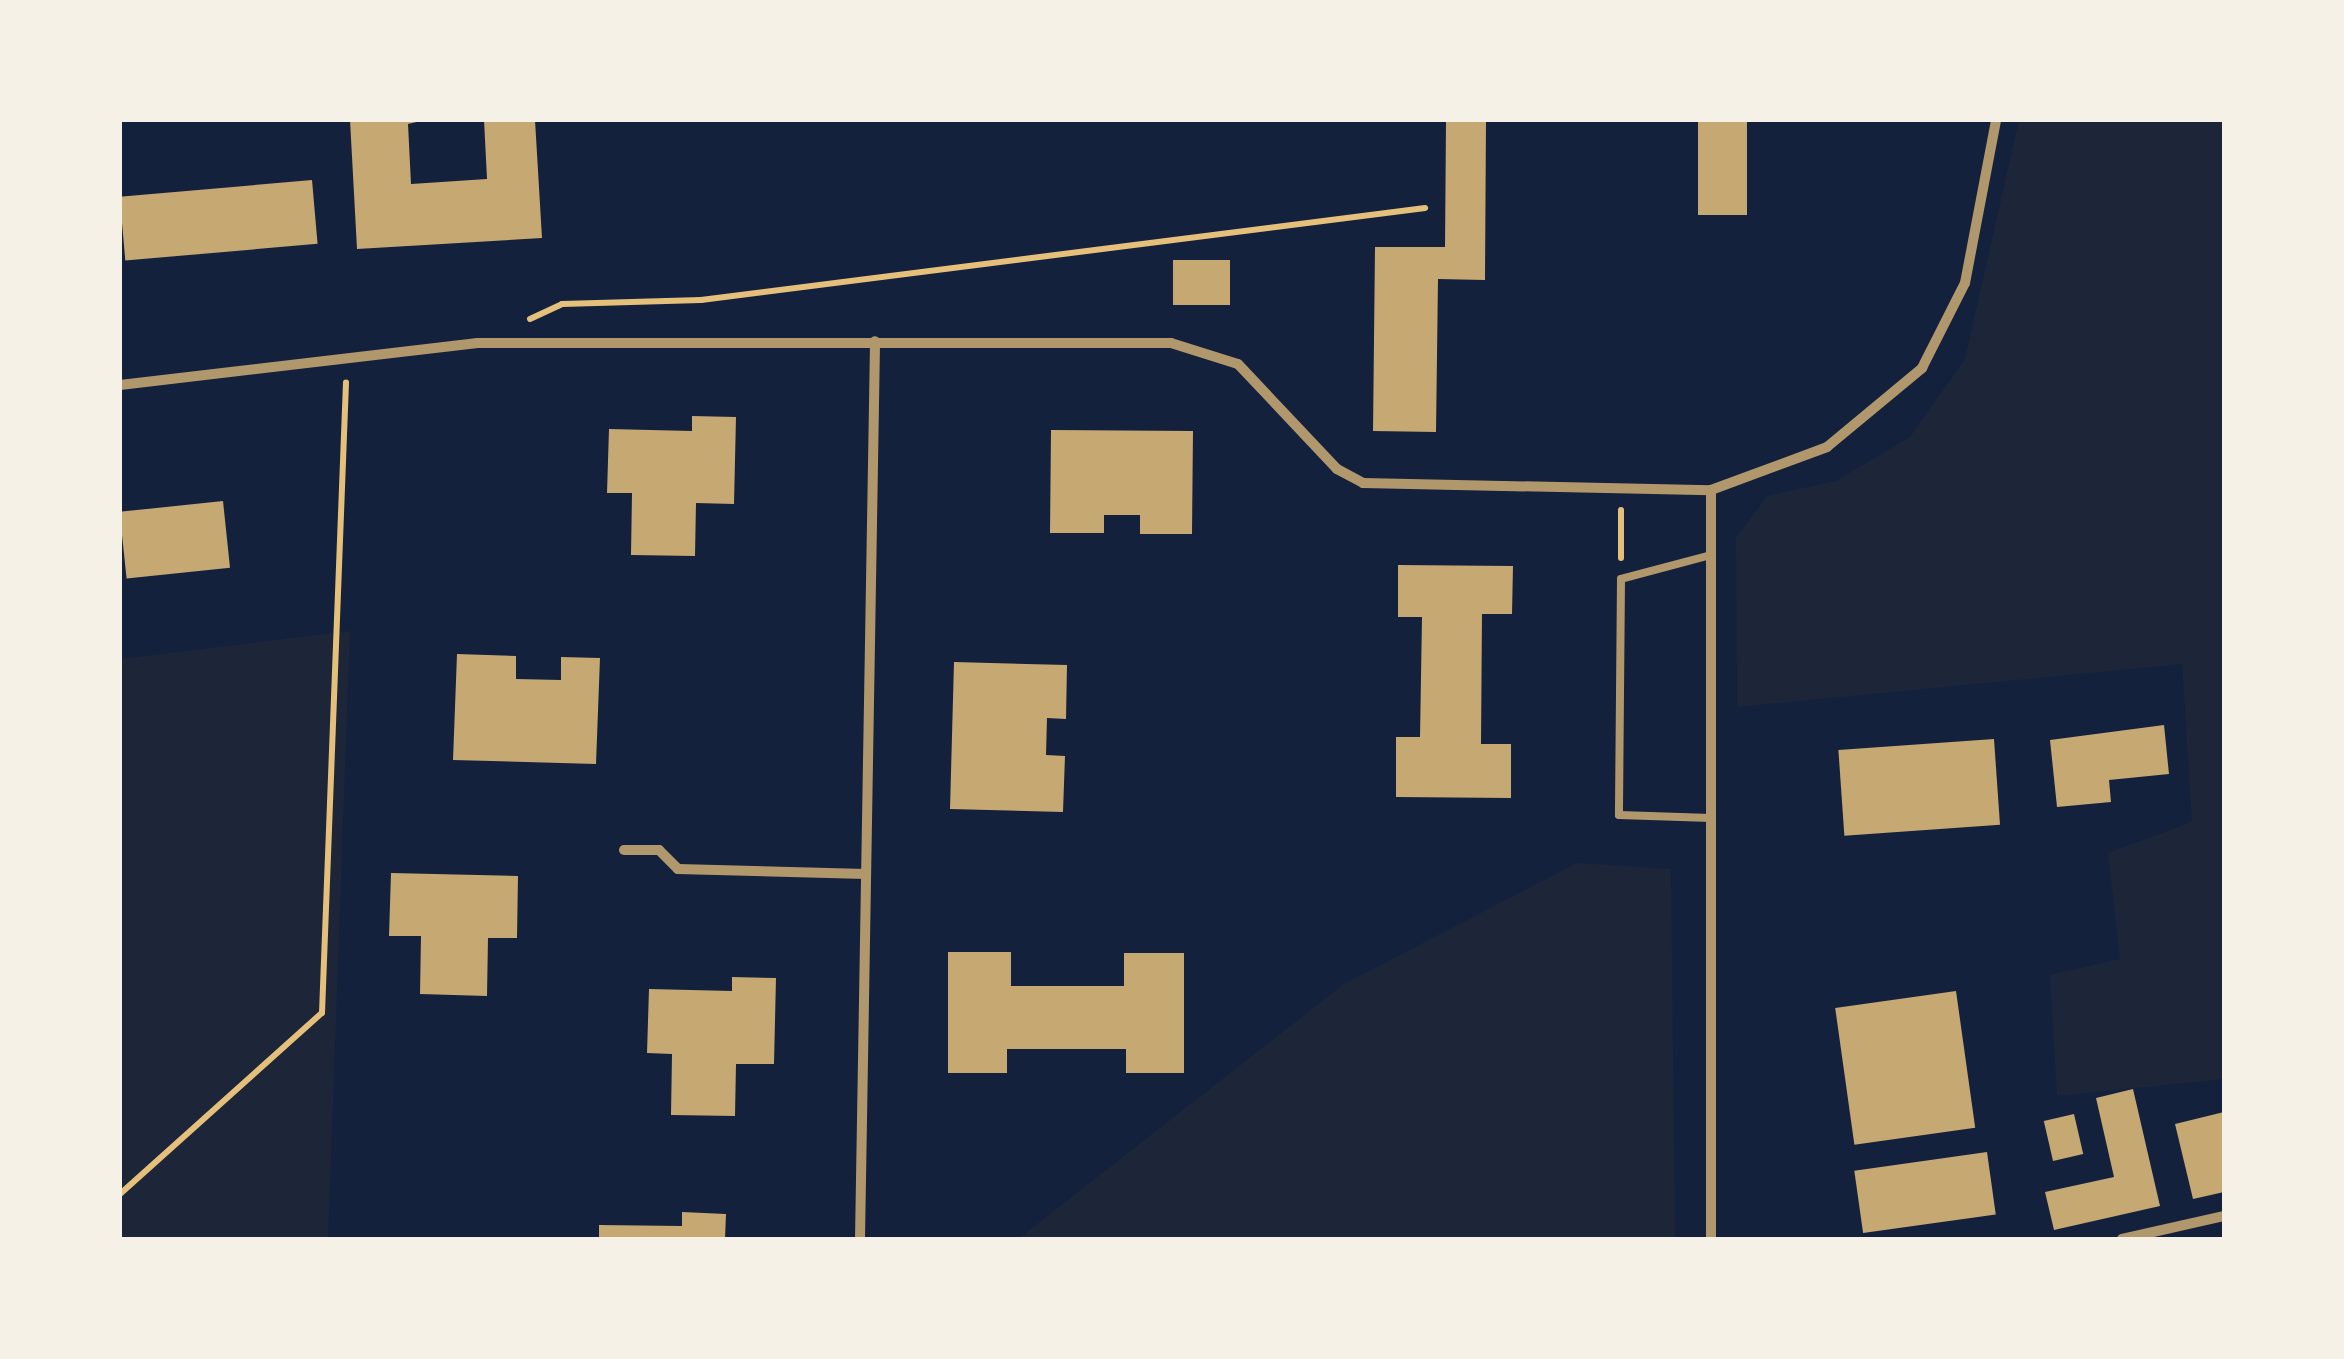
<!DOCTYPE html>
<html>
<head>
<meta charset="utf-8">
<style>
	body { margin:0 }
	#map { position:relative; width:2344px; height:1359px; overflow:hidden; background:#14213d; font-family:Signika,sans-serif }
	div>[style] { position:absolute }
	.green>* { inset:0; background:#1d2539 }
	.building>* { inset:0; background:#c6a872; transform-origin:0 0 }
	.path>* { height:6px; margin:-3px; padding:0 3px; transform-origin:3px; border-radius:3px; background:#e5c07b }
	.service>* { height:8px; margin:-4px; padding:0 4px; transform-origin:4px; border-radius:4px; background:#b1986c }
	.minor>* { height:10px; margin:-5px; padding:0 5px; transform-origin:5px; border-radius:5px; background:#b1986c }
	span { translate:-50% -50%; white-space:nowrap; text-align:center; line-height:1.15; -webkit-text-stroke:8px #f6f1e7; paint-order:stroke }
	.frame { position:absolute; inset:0; border:122px solid #f6f1e7; pointer-events:none }
</style>
</head>
<body>
<div id="map">
	<div class="green">
		<div style="clip-path:polygon(2019px 120px,2224px 120px,2224px 1079px,2057px 1096px,2050px 975px,2120px 959px,2108px 853px,2192px 822px,2182px 664px,1737px 707px,1736px 538px,1767px 496px,1836px 481px,1910px 437px,1965px 359px)"></div>
		<div style="clip-path:polygon(350px 631px,328px 1239px,120px 1239px,120px 659px)"></div>
		<div style="clip-path:polygon(1577px 863px,1671px 869px,1675px 1239px,1018px 1239px,1344px 984px)"></div>
	</div>
	<div class="building">
		<div style="clip-path:polygon(350px 120px,425px 120px,408px 124px,411px 184px,487px 179px,484px 120px,535px 120px,542px 238px,357px 249px)"></div>
		<div style="clip-path:polygon(1446px 120px,1486px 120px,1485px 280px,1438px 279px,1436px 432px,1373px 431px,1375px 247px,1445px 247px)"></div>
		<div style="left:1698px;top:120px;width:49px;height:95px"></div>
		<div style="left:312px;top:180px;width:64px;height:193px;rotate:85deg"></div>
		<div style="left:1173px;top:260px;width:57px;height:45px"></div>
		<div style="clip-path:polygon(692px 416px,736px 417px,734px 504px,696px 503px,695px 556px,631px 555px,632px 493px,607px 493px,609px 429px,692px 431px)"></div>
		<div style="clip-path:polygon(1051px 430px,1193px 431px,1192px 534px,1140px 534px,1140px 515px,1104px 515px,1104px 533px,1050px 533px)"></div>
		<div style="left:223px;top:501px;width:67px;height:104px;rotate:84deg"></div>
		<div style="clip-path:polygon(1398px 565px,1513px 566px,1512px 614px,1482px 614px,1481px 744px,1511px 744px,1511px 798px,1396px 797px,1396px 737px,1420px 737px,1422px 617px,1398px 617px)"></div>
		<div style="clip-path:polygon(457px 654px,516px 656px,516px 679px,561px 680px,561px 657px,600px 658px,596px 764px,453px 760px)"></div>
		<div style="clip-path:polygon(954px 662px,1067px 665px,1066px 719px,1047px 718px,1046px 755px,1065px 756px,1063px 812px,950px 809px)"></div>
		<div style="clip-path:polygon(2164px 725px,2169px 774px,2109px 780px,2111px 802px,2057px 807px,2050px 740px)"></div>
		<div style="left:1994px;top:739px;width:86px;height:156px;rotate:86deg"></div>
		<div style="clip-path:polygon(391px 873px,518px 876px,517px 938px,488px 938px,487px 996px,420px 994px,421px 936px,389px 936px)"></div>
		<div style="clip-path:polygon(948px 952px,1011px 952px,1011px 986px,1124px 986px,1124px 953px,1184px 953px,1184px 1073px,1126px 1073px,1126px 1049px,1007px 1049px,1007px 1073px,948px 1073px)"></div>
		<div style="clip-path:polygon(732px 977px,776px 978px,774px 1064px,736px 1064px,735px 1116px,671px 1115px,672px 1054px,647px 1053px,649px 989px,732px 991px)"></div>
		<div style="left:1956px;top:991px;width:138px;height:122px;rotate:82deg"></div>
		<div style="clip-path:polygon(2133px 1089px,2160px 1206px,2054px 1230px,2045px 1192px,2114px 1177px,2096px 1098px)"></div>
		<div style="clip-path:polygon(2224px 1112px,2224px 1192px,2193px 1199px,2175px 1124px)"></div>
		<div style="left:2074px;top:1114px;width:41px;height:31px;rotate:77deg"></div>
		<div style="left:1987px;top:1152px;width:63px;height:134px;rotate:82deg"></div>
		<div style="clip-path:polygon(682px 1212px,726px 1214px,725px 1239px,599px 1239px,599px 1225px,682px 1226px)"></div>
	</div>
	<div class="path">
		<div style="left:530px;top:319px;width:35px;rotate:-25deg"></div>
		<div style="left:562px;top:304px;width:139px;rotate:-1.6deg"></div>
		<div style="left:701px;top:300px;width:730px;rotate:-7.24deg"></div>
		<div style="left:1621px;top:558px;width:48px;rotate:-90deg"></div>
		<div style="left:120px;top:1194px;width:271px;rotate:-41.9deg"></div>
		<div style="left:322px;top:1013px;width:631px;rotate:-87.82deg"></div>
	</div>
	<div class="service">
		<div style="left:1711px;top:555px;width:93px;rotate:165.1deg"></div>
		<div style="left:1621px;top:579px;width:236px;rotate:90.5deg"></div>
		<div style="left:1619px;top:815px;width:92px;rotate:1.9deg"></div>
	</div>
	<div class="minor">
		<div style="left:120px;top:385px;width:360px;rotate:-6.7deg"></div>
		<div style="left:478px;top:343px;width:693px"></div>
		<div style="left:1171px;top:343px;width:70px;rotate:17.4deg"></div>
		<div style="left:1238px;top:364px;width:144px;rotate:46.7deg"></div>
		<div style="left:1337px;top:469px;width:30px;rotate:28deg"></div>
		<div style="left:1363px;top:483px;width:348px;rotate:1.2deg"></div>
		<div style="left:1711px;top:490px;width:749px;rotate:90deg"></div>
		<div style="left:1711px;top:490px;width:124px;rotate:-20.3deg"></div>
		<div style="left:1827px;top:447px;width:124px;rotate:-39.7deg"></div>
		<div style="left:1922px;top:368px;width:95px;rotate:-63.2deg"></div>
		<div style="left:1965px;top:283px;width:166px;rotate:-79.2deg"></div>
		<div style="left:624px;top:850px;width:35px"></div>
		<div style="left:659px;top:850px;width:27px;rotate:45deg"></div>
		<div style="left:678px;top:869px;width:188px;rotate:1.5deg"></div>
		<div style="left:860px;top:1239px;width:898px;rotate:-89.04deg"></div>
		<div style="left:2122px;top:1239px;width:105px;rotate:-12.7deg"></div>
	</div>
	<div class="frame"></div>
</div>
</body>
</html>
